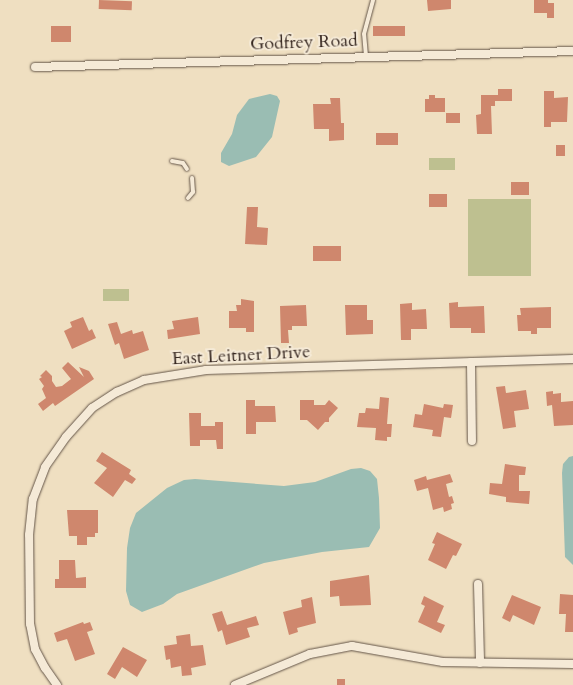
<!DOCTYPE html>
<html>
<head>
<meta charset="utf-8">
<style>
	body { margin:0 }
	#map { position:relative; width:573px; height:685px; overflow:hidden; background:#efdfc1; font-family:Cardo,serif }
	div>[style] { position:absolute }
	.green>* { inset:0; background:#bec090; transform-origin:0 0 }
	.water>* { inset:0; background:#9abdb3 }
	.building>* { inset:0; background:#cf876d; transform-origin:0 0 }
	.roads { filter:drop-shadow(0 0 1px #645548) drop-shadow(0 0 1px #645548) }
	.service>* { height:4px; margin:-2px; padding:0 2px; transform-origin:2px; border-radius:2px; background:#f5ead7 }
	.minor>* { height:8px; margin:-4px; padding:0 4px; transform-origin:4px; border-radius:4px; background:#f5ead7 }
	span { translate:-50% -50%; white-space:nowrap; text-align:center; line-height:1.15; -webkit-text-stroke:4px #f5ead7; paint-order:stroke }
	.street-label { font-size:18px; color:#362720 }
</style>
</head>
<body>
<div id="map">
	<div class="green">
		<div style="left:429px;top:158px;width:26px;height:12px"></div>
		<div style="left:531px;top:199px;width:77px;height:63px;rotate:90deg"></div>
		<div style="left:129px;top:289px;width:12px;height:26px;rotate:90deg"></div>
	</div>
	<div class="water">
		<div style="clip-path:polygon(270px 94px,277px 96px,280px 101px,272px 137px,256px 157px,229px 166px,221px 162px,221px 153px,232px 134px,237px 115px,249px 99px)"></div>
		<div style="clip-path:polygon(573px 456px,573px 565px,565px 557px,562px 473px,563px 464px,569px 457px)"></div>
		<div style="clip-path:polygon(361px 468px,370px 471px,377px 479px,379px 498px,380px 528px,369px 547px,322px 552px,264px 563px,177px 594px,163px 604px,142px 612px,130px 605px,126px 591px,127px 548px,130px 528px,136px 513px,167px 488px,184px 480px,195px 479px,284px 486px,315px 482px,351px 469px)"></div>
	</div>
	<div class="building">
		<div style="left:99px;top:0;width:33px;height:9px;rotate:2deg"></div>
		<div style="clip-path:polygon(427px 0,451px 0,451px 9px,428px 11px)"></div>
		<div style="clip-path:polygon(534px 0,548px 0,548px 3px,554px 3px,554px 18px,547px 18px,547px 13px,534px 13px)"></div>
		<div style="left:51px;top:26px;width:20px;height:16px"></div>
		<div style="left:373px;top:26px;width:32px;height:10px"></div>
		<div style="clip-path:polygon(498px 89px,512px 89px,512px 101px,495px 101px,495px 106px,491px 106px,492px 134px,477px 134px,476px 115px,481px 114px,481px 95px,498px 95px)"></div>
		<div style="clip-path:polygon(544px 91px,554px 91px,554px 98px,568px 97px,567px 122px,551px 122px,551px 127px,544px 127px)"></div>
		<div style="clip-path:polygon(429px 95px,435px 95px,435px 98px,445px 98px,445px 112px,425px 112px,425px 99px,429px 99px)"></div>
		<div style="clip-path:polygon(330px 98px,340px 98px,341px 123px,344px 123px,344px 140px,329px 141px,329px 129px,314px 129px,313px 104px,331px 104px)"></div>
		<div style="left:446px;top:113px;width:14px;height:10px"></div>
		<div style="left:398px;top:133px;width:12px;height:22px;rotate:90deg"></div>
		<div style="left:556px;top:145px;width:9px;height:11px"></div>
		<div style="left:511px;top:182px;width:18px;height:13px"></div>
		<div style="left:429px;top:194px;width:18px;height:13px"></div>
		<div style="clip-path:polygon(247px 207px,258px 207px,257px 227px,268px 228px,267px 245px,245px 244px)"></div>
		<div style="left:313px;top:246px;width:28px;height:15px"></div>
		<div style="clip-path:polygon(241px 299px,254px 301px,254px 332px,246px 332px,246px 328px,229px 328px,229px 311px,237px 311px,236px 305px,241px 305px)"></div>
		<div style="clip-path:polygon(458px 302px,458px 307px,484px 306px,485px 333px,471px 333px,471px 328px,450px 328px,449px 303px)"></div>
		<div style="clip-path:polygon(412px 303px,412px 310px,426px 309px,427px 329px,411px 329px,411px 340px,401px 340px,400px 304px)"></div>
		<div style="clip-path:polygon(306px 305px,307px 326px,292px 326px,292px 330px,288px 330px,289px 343px,281px 343px,280px 306px)"></div>
		<div style="clip-path:polygon(345px 305px,367px 305px,367px 320px,373px 320px,373px 334px,346px 335px)"></div>
		<div style="clip-path:polygon(551px 307px,551px 328px,537px 328px,537px 334px,531px 334px,531px 331px,518px 331px,517px 315px,521px 315px,520px 308px)"></div>
		<div style="clip-path:polygon(83px 317px,89px 331px,92px 329px,96px 338px,72px 349px,64px 331px,72px 327px,70px 322px)"></div>
		<div style="clip-path:polygon(198px 317px,200px 334px,168px 339px,167px 330px,174px 329px,172px 321px)"></div>
		<div style="clip-path:polygon(117px 322px,121px 334px,132px 330px,133px 334px,143px 331px,149px 350px,124px 359px,119px 343px,115px 345px,108px 324px)"></div>
		<div style="clip-path:polygon(68px 362px,84px 377px,79px 367px,89px 371px,94px 379px,55px 406px,53px 403px,43px 411px,38px 404px,46px 398px,42px 389px,44px 386px,39px 379px,42px 377px,40px 376px,46px 370px,52px 376px,52px 381px,56px 387px,62px 386px,71px 379px,62px 368px)"></div>
		<div style="clip-path:polygon(505px 386px,506px 393px,526px 390px,529px 409px,514px 411px,516px 427px,503px 429px,496px 387px)"></div>
		<div style="clip-path:polygon(553px 391px,553px 394px,561px 393px,561px 402px,573px 401px,573px 425px,554px 426px,552px 405px,547px 406px,546px 392px)"></div>
		<div style="clip-path:polygon(380px 397px,389px 398px,387px 424px,392px 424px,391px 437px,387px 437px,387px 441px,375px 440px,376px 428px,357px 427px,359px 413px,365px 413px,366px 408px,379px 409px)"></div>
		<div style="clip-path:polygon(246px 400px,255px 400px,255px 406px,275px 406px,276px 422px,256px 422px,256px 434px,246px 434px)"></div>
		<div style="clip-path:polygon(300px 400px,314px 400px,314px 405px,325px 405px,329px 400px,338px 408px,329px 418px,329px 422px,325px 422px,318px 430px,307px 420px,300px 420px)"></div>
		<div style="clip-path:polygon(424px 404px,443px 408px,444px 404px,453px 405px,451px 418px,444px 417px,441px 437px,432px 436px,433px 430px,413px 427px,415px 414px,422px 415px)"></div>
		<div style="clip-path:polygon(189px 413px,201px 413px,201px 426px,215px 426px,215px 422px,223px 422px,223px 449px,217px 449px,216px 440px,200px 440px,200px 446px,190px 446px)"></div>
		<div style="clip-path:polygon(102px 452px,131px 470px,129px 474px,136px 479px,132px 484px,125px 480px,113px 497px,94px 483px,107px 468px,96px 461px)"></div>
		<div style="clip-path:polygon(505px 464px,526px 467px,525px 475px,519px 475px,519px 491px,530px 491px,529px 504px,506px 502px,506px 497px,489px 494px,490px 483px,502px 484px)"></div>
		<div style="clip-path:polygon(450px 474px,453px 482px,446px 484px,449px 497px,452px 496px,454px 503px,451px 504px,452px 509px,444px 512px,443px 507px,433px 510px,428px 488px,417px 491px,414px 480px,426px 476px,427px 480px)"></div>
		<div style="clip-path:polygon(67px 510px,98px 510px,98px 533px,95px 533px,95px 537px,87px 537px,87px 545px,77px 545px,77px 536px,69px 536px)"></div>
		<div style="clip-path:polygon(437px 532px,462px 544px,456px 556px,453px 555px,446px 569px,428px 560px,435px 544px,432px 543px)"></div>
		<div style="clip-path:polygon(59px 560px,75px 560px,76px 578px,86px 577px,86px 588px,55px 588px,55px 579px,59px 579px)"></div>
		<div style="clip-path:polygon(369px 575px,371px 605px,340px 606px,339px 596px,330px 597px,330px 581px)"></div>
		<div style="clip-path:polygon(560px 594px,573px 595px,573px 632px,565px 632px,566px 614px,559px 614px)"></div>
		<div style="clip-path:polygon(512px 595px,541px 607px,534px 625px,513px 615px,510px 622px,502px 618px)"></div>
		<div style="clip-path:polygon(424px 596px,444px 606px,437px 622px,445px 625px,441px 633px,418px 622px,425px 606px,421px 604px)"></div>
		<div style="clip-path:polygon(312px 597px,316px 623px,297px 628px,298px 632px,289px 635px,283px 612px,302px 607px,301px 600px)"></div>
		<div style="clip-path:polygon(222px 611px,227px 625px,256px 616px,259px 625px,247px 628px,250px 637px,226px 645px,222px 630px,218px 632px,212px 614px)"></div>
		<div style="clip-path:polygon(83px 622px,84px 624px,90px 622px,93px 630px,87px 632px,95px 654px,75px 661px,67px 639px,57px 642px,54px 633px)"></div>
		<div style="clip-path:polygon(190px 634px,191px 646px,203px 645px,206px 665px,191px 668px,192px 675px,182px 676px,181px 666px,171px 668px,170px 659px,166px 660px,164px 646px,177px 644px,176px 636px)"></div>
		<div style="clip-path:polygon(123px 647px,147px 660px,137px 677px,122px 667px,115px 679px,107px 674px)"></div>
		<div style="left:337px;top:679px;width:8px;height:6px"></div>
	</div>
	<div class="roads">
		<div class="service">
			<div style="left:366px;top:56px;width:22px;rotate:-95deg"></div>
			<div style="left:364px;top:34px;width:35px;rotate:-75deg"></div>
			<div style="left:172px;top:161px;width:11px;rotate:10deg"></div>
			<div style="left:183px;top:163px;width:7px;rotate:56deg"></div>
			<div style="left:188px;top:198px;width:8px;rotate:-50deg"></div>
			<div style="left:193px;top:192px;width:14px;rotate:-94deg"></div>
		</div>
		<div class="minor">
			<div style="left:35px;top:67px;width:538px;rotate:-1.7deg"></div>
			<div style="left:471px;top:362px;width:79px;rotate:89.3deg"></div>
			<div style="left:478px;top:584px;width:79px;rotate:88.5deg"></div>
			<div style="left:57px;top:685px;width:21px;rotate:-125deg"></div>
			<div style="left:45px;top:668px;width:21px;rotate:-118deg"></div>
			<div style="left:35px;top:649px;width:25px;rotate:-101deg"></div>
			<div style="left:30px;top:624px;width:89px;rotate:-90.6deg"></div>
			<div style="left:29px;top:535px;width:36px;rotate:-84deg"></div>
			<div style="left:33px;top:499px;width:34px;rotate:-69deg"></div>
			<div style="left:45px;top:467px;width:37px;rotate:-55deg"></div>
			<div style="left:66px;top:437px;width:39px;rotate:-48deg"></div>
			<div style="left:92px;top:408px;width:30px;rotate:-33deg"></div>
			<div style="left:117px;top:392px;width:30px;rotate:-24deg"></div>
			<div style="left:144px;top:380px;width:63px;rotate:-9.2deg"></div>
			<div style="left:206px;top:370px;width:367px;rotate:-1.7deg"></div>
			<div style="left:235px;top:685px;width:81px;rotate:-22.5deg"></div>
			<div style="left:310px;top:654px;width:43px;rotate:-10.8deg"></div>
			<div style="left:352px;top:646px;width:92px;rotate:10deg"></div>
			<div style="left:443px;top:662px;width:130px;rotate:0.9deg"></div>
		</div>
	</div>
	<div class="street-label">
		<span style="left:304px;top:43px;rotate:-2deg">Godfrey Road</span>
		<span style="left:241px;top:356px;rotate:-3deg">East Leitner Drive</span>
	</div>
</div>
</body>
</html>
